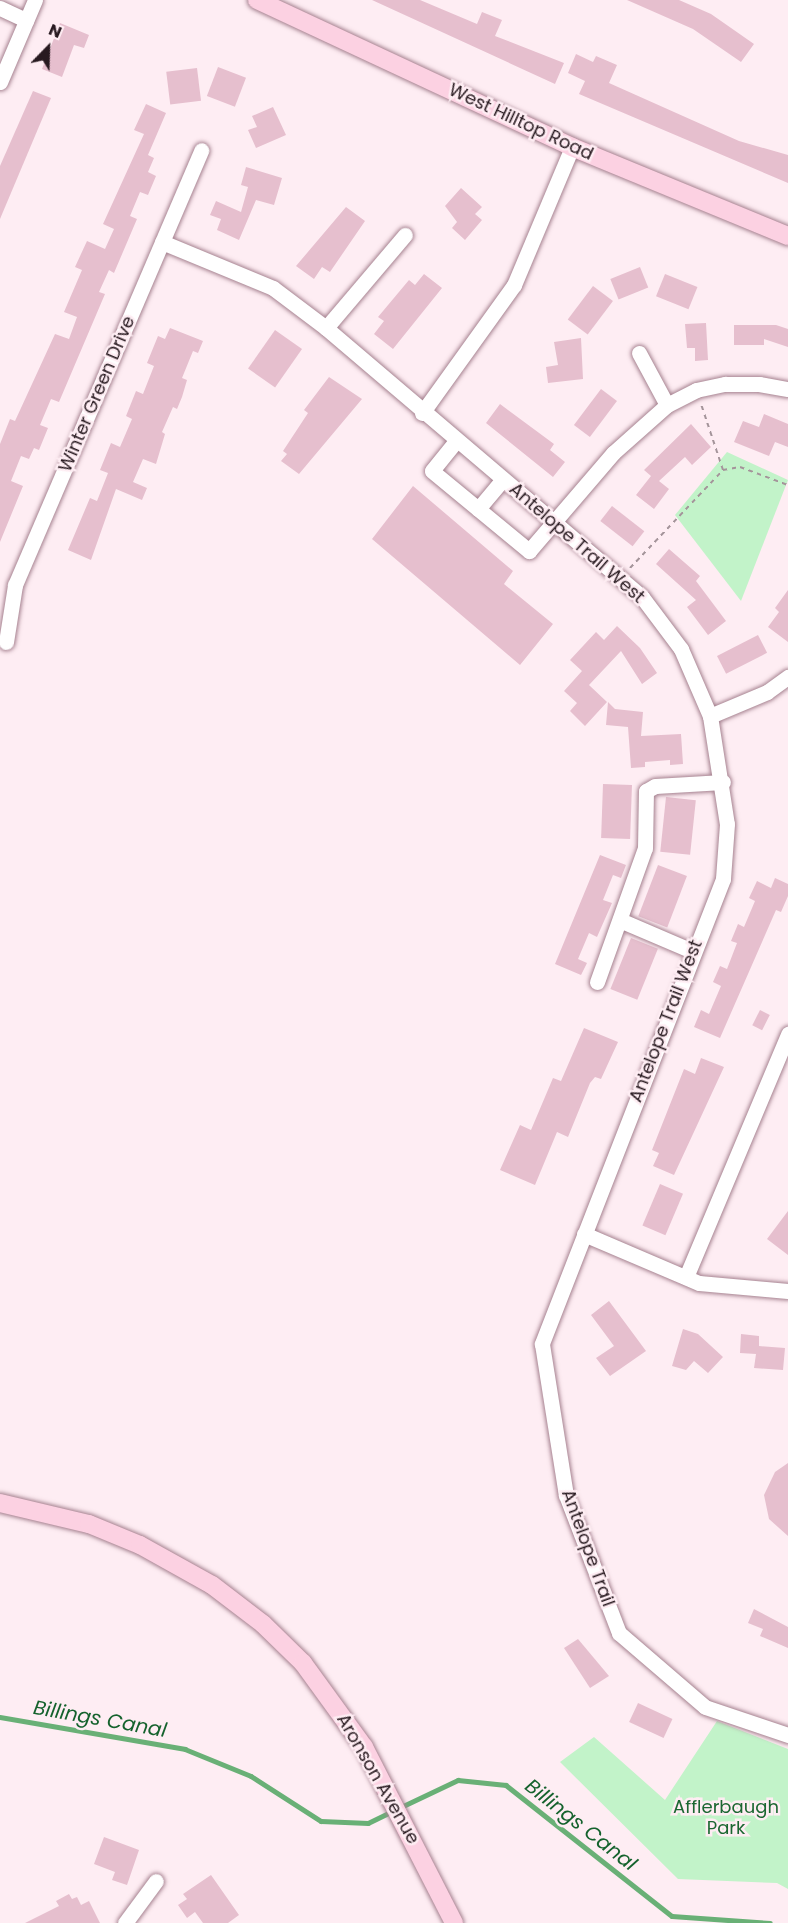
<!DOCTYPE html>
<html>
<head>
<meta charset="utf-8">
<style>
	body { margin:0 }
	#map { position:relative; width:788px; height:1923px; overflow:hidden; background:#feedf3; font-family:Poppins,sans-serif }
	div>[style] { position:absolute }
	.green>* { inset:0; background:#c2f3c9 }
	.stream>* { height:4.5px; margin:-2.25px; padding:0 2.25px; transform-origin:2.25px; border-radius:2.25px; background:#69b076 }
	.building>* { inset:0; background:#e6bfce; transform-origin:0 0 }
	.path>* { height:2px; margin-top:-1px; transform-origin:0; background:repeating-linear-gradient(90deg,#a4949a 0 4.5px,transparent 0 9px) }
	.roads { filter:drop-shadow(0 0 2px #a68290) drop-shadow(0 0 2px #a68290) }
	.minor>* { height:15px; margin:-7.5px; padding:0 7.5px; transform-origin:7.5px; border-radius:7.5px; background:#fff }
	.major>* { height:18px; margin:-9px; padding:0 9px; transform-origin:9px; border-radius:9px; background:#fcd1e2 }
	span { translate:-50% -50%; white-space:nowrap; text-align:center; line-height:1.15; -webkit-text-stroke:5px #feedf3; paint-order:stroke }
	.street-label { font-size:18px; color:#281a20 }
	.park-label { font-size:18px; color:#1b6731 }
	.water-label { font-size:20px; color:#15622d; font-style:italic }
	.north { position:absolute; left:18px; top:18px; width:60px; height:60px; -webkit-text-stroke:4px #feedf3; paint-order:stroke; rotate:23deg; font-size:16px; font-weight:700; line-height:24px; text-align:center; color:#281a20 }
	.north::after { content:''; display:block; margin:auto; width:21px; height:27px; background:#281a20; clip-path:polygon(50% 0,100% 100%,50% 72%,0 100%) }
</style>
</head>
<body>
<div id="map">
	<div class="green">
		<div style="clip-path:polygon(727px 452px,788px 480px,741px 601px,675px 515px)"></div>
		<div style="clip-path:polygon(717px 1721px,788px 1749px,788px 1889px,777px 1883px,678px 1879px,560px 1762px,594px 1737px,665px 1800px)"></div>
	</div>
	<div class="stream">
		<div style="left:0;top:1717px;width:188px;rotate:9.8deg"></div>
		<div style="left:185px;top:1749px;width:71px;rotate:22.2deg"></div>
		<div style="left:251px;top:1776px;width:83px;rotate:32.7deg"></div>
		<div style="left:321px;top:1821px;width:47px;rotate:2.4deg"></div>
		<div style="left:368px;top:1823px;width:28px;rotate:-26deg"></div>
		<div style="left:401px;top:1807px;width:63px;rotate:-25.3deg"></div>
		<div style="left:458px;top:1780px;width:48px;rotate:5.9deg"></div>
		<div style="left:506px;top:1785px;width:211px;rotate:38.3deg"></div>
		<div style="left:672px;top:1916px;width:98px;rotate:4.1deg"></div>
	</div>
	<div class="building">
		<div style="clip-path:polygon(372px 0,420px 0,477px 24px,482px 12px,502px 20px,495px 36px,564px 63px,555px 84px)"></div>
		<div style="clip-path:polygon(627px 0,679px 0,711px 14px,754px 44px,741px 62px,693px 29px)"></div>
		<div style="clip-path:polygon(60px 23px,89px 35px,84px 48px,74px 45px,62px 77px,42px 69px)"></div>
		<div style="clip-path:polygon(576px 54px,593px 62px,596px 56px,617px 65px,609px 83px,739px 141px,788px 155px,788px 183px,579px 94px,585px 81px,568px 73px)"></div>
		<div style="left:218px;top:67px;width:30px;height:31px;rotate:21deg"></div>
		<div style="left:197px;top:68px;width:33px;height:31px;rotate:83deg"></div>
		<div style="clip-path:polygon(33px 91px,51px 98px,0 219px,0 166px)"></div>
		<div style="clip-path:polygon(146px 104px,166px 113px,148px 155px,154px 158px,148px 172px,156px 176px,148px 195px,140px 192px,130px 216px,137px 219px,114px 273px,109px 270px,99px 292px,105px 294px,59px 402px,51px 399px,40px 425px,48px 428px,39px 450px,34px 448px,29px 459px,21px 456px,11px 481px,23px 486px,0 542px,0 444px,10px 419px,15px 421px,55px 334px,69px 339px,77px 317px,64px 312px,82px 270px,75px 267px,87px 241px,105px 249px,114px 229px,103px 224px,144px 134px,134px 130px)"></div>
		<div style="clip-path:polygon(273px 107px,286px 135px,256px 148px,248px 130px,257px 127px,252px 116px)"></div>
		<div style="clip-path:polygon(246px 167px,282px 178px,274px 205px,256px 200px,239px 240px,217px 230px,221px 219px,210px 215px,216px 201px,241px 212px,248px 187px,241px 185px)"></div>
		<div style="clip-path:polygon(461px 188px,482px 207px,475px 214px,482px 220px,465px 240px,452px 228px,457px 222px,445px 206px)"></div>
		<div style="clip-path:polygon(346px 207px,365px 221px,330px 272px,322px 267px,314px 279px,296px 266px)"></div>
		<div style="left:640px;top:267px;width:22px;height:32px;rotate:68deg"></div>
		<div style="clip-path:polygon(424px 274px,442px 288px,393px 349px,374px 334px,384px 321px,378px 317px,409px 280px,415px 285px)"></div>
		<div style="left:665px;top:274px;width:35px;height:24px;rotate:22deg"></div>
		<div style="left:593px;top:286px;width:25px;height:42px;rotate:37deg"></div>
		<div style="clip-path:polygon(706px 323px,708px 360px,695px 361px,695px 348px,687px 348px,685px 324px)"></div>
		<div style="clip-path:polygon(734px 325px,776px 325px,788px 329px,788px 347px,764px 339px,764px 345px,734px 345px)"></div>
		<div style="clip-path:polygon(170px 328px,203px 341px,198px 353px,193px 351px,182px 378px,187px 380px,182px 397px,177px 409px,173px 407px,162px 432px,165px 434px,156px 464px,143px 459px,133px 482px,147px 488px,142px 500px,116px 489px,91px 560px,68px 550px,90px 498px,97px 501px,108px 473px,100px 470px,111px 443px,120px 447px,132px 419px,126px 416px,136px 391px,143px 394px,154px 366px,147px 363px,158px 336px,165px 339px)"></div>
		<div style="left:275px;top:330px;width:33px;height:47px;rotate:35deg"></div>
		<div style="clip-path:polygon(581px 338px,583px 379px,548px 383px,546px 367px,558px 365px,554px 342px)"></div>
		<div style="clip-path:polygon(329px 377px,362px 399px,299px 474px,281px 461px,287px 454px,283px 451px,308px 413px,304px 410px)"></div>
		<div style="left:601px;top:389px;width:20px;height:45px;rotate:37deg"></div>
		<div style="clip-path:polygon(500px 404px,554px 444px,550px 450px,565px 462px,553px 477px,486px 423px)"></div>
		<div style="clip-path:polygon(764px 414px,788px 424px,788px 447px,775px 442px,769px 456px,734px 442px,743px 421px,759px 427px)"></div>
		<div style="clip-path:polygon(691px 424px,711px 447px,692px 465px,685px 457px,659px 481px,669px 489px,654px 509px,636px 495px,651px 476px,644px 470px)"></div>
		<div style="clip-path:polygon(413px 486px,513px 571px,504px 584px,553px 624px,520px 665px,372px 539px)"></div>
		<div style="left:612px;top:506px;width:41px;height:19px;rotate:38deg"></div>
		<div style="clip-path:polygon(669px 549px,700px 576px,696px 581px,726px 621px,708px 635px,687px 607px,696px 600px,656px 564px)"></div>
		<div style="clip-path:polygon(788px 590px,788px 642px,768px 627px,779px 612px,775px 608px)"></div>
		<div style="clip-path:polygon(617px 626px,640px 648px,657px 673px,642px 684px,621px 651px,589px 685px,607px 702px,585px 726px,570px 711px,577px 703px,564px 691px,582px 671px,570px 660px,596px 632px,604px 640px)"></div>
		<div style="left:758px;top:635px;width:20px;height:46px;rotate:63deg"></div>
		<div style="clip-path:polygon(608px 702px,615px 709px,643px 712px,641px 736px,681px 734px,683px 764px,670px 765px,670px 760px,645px 762px,645px 767px,631px 768px,628px 727px,606px 725px)"></div>
		<div style="left:603px;top:784px;width:29px;height:54px;rotate:2deg"></div>
		<div style="left:666px;top:797px;width:30px;height:55px;rotate:6deg"></div>
		<div style="clip-path:polygon(600px 855px,626px 865px,621px 878px,613px 875px,603px 900px,612px 903px,597px 937px,589px 933px,578px 959px,587px 963px,581px 975px,555px 964px)"></div>
		<div style="left:658px;top:865px;width:31px;height:55px;rotate:21deg"></div>
		<div style="clip-path:polygon(775px 878px,788px 884px,788px 896px,781px 912px,776px 910px,720px 1038px,694px 1027px,701px 1010px,709px 1014px,721px 986px,713px 982px,720px 966px,727px 969px,737px 943px,731px 941px,738px 924px,744px 927px,755px 901px,749px 898px,757px 881px,771px 888px)"></div>
		<div style="left:631px;top:938px;width:29px;height:55px;rotate:22deg"></div>
		<div style="left:760px;top:1010px;width:11px;height:17px;rotate:27deg"></div>
		<div style="clip-path:polygon(584px 1028px,618px 1042px,601px 1079px,595px 1077px,590px 1083px,568px 1137px,557px 1132px,535px 1185px,500px 1170px,520px 1125px,531px 1130px,553px 1078px,561px 1081px)"></div>
		<div style="clip-path:polygon(701px 1058px,724px 1067px,674px 1175px,653px 1166px,659px 1153px,652px 1150px,684px 1069px,695px 1074px)"></div>
		<div style="left:660px;top:1184px;width:25px;height:45px;rotate:23deg"></div>
		<div style="clip-path:polygon(788px 1211px,788px 1255px,767px 1239px)"></div>
		<div style="clip-path:polygon(609px 1301px,646px 1351px,610px 1376px,596px 1358px,614px 1346px,591px 1315px)"></div>
		<div style="clip-path:polygon(683px 1329px,698px 1334px,723px 1357px,708px 1373px,694px 1361px,686px 1370px,672px 1366px)"></div>
		<div style="clip-path:polygon(741px 1334px,759px 1336px,759px 1346px,785px 1348px,783px 1370px,754px 1368px,756px 1354px,740px 1353px)"></div>
		<div style="clip-path:polygon(788px 1463px,788px 1536px,769px 1519px,764px 1495px,775px 1472px)"></div>
		<div style="clip-path:polygon(754px 1609px,788px 1627px,788px 1648px,760px 1636px,763px 1629px,748px 1623px)"></div>
		<div style="clip-path:polygon(578px 1639px,609px 1676px,590px 1688px,564px 1648px)"></div>
		<div style="left:638px;top:1703px;width:38px;height:21px;rotate:25deg"></div>
		<div style="clip-path:polygon(104px 1837px,139px 1850px,127px 1885px,112px 1880px,115px 1872px,94px 1864px)"></div>
		<div style="clip-path:polygon(211px 1875px,239px 1915px,228px 1923px,203px 1923px,195px 1912px,187px 1918px,178px 1905px,187px 1899px,183px 1894px)"></div>
		<div style="clip-path:polygon(69px 1894px,72px 1899px,77px 1897px,81px 1905px,89px 1901px,100px 1923px,25px 1923px,59px 1906px,56px 1901px)"></div>
	</div>
	<div class="path">
		<div style="left:723px;top:470px;width:17px;rotate:-10deg"></div>
		<div style="left:740px;top:467px;width:51px;rotate:20.6deg"></div>
		<div style="left:630px;top:568px;width:135px;rotate:-46.5deg"></div>
		<div style="left:723px;top:470px;width:70px;rotate:-108.4deg"></div>
	</div>
	<div class="roads">
		<div class="minor">
			<div style="left:0;top:8px;width:29px;rotate:25deg"></div>
			<div style="left:0;top:82px;width:89px;rotate:-66.9deg"></div>
			<div style="left:162px;top:242px;width:120px;rotate:22.5deg"></div>
			<div style="left:273px;top:288px;width:66px;rotate:37deg"></div>
			<div style="left:326px;top:328px;width:415px;rotate:40.4deg"></div>
			<div style="left:642px;top:597px;width:65px;rotate:53.1deg"></div>
			<div style="left:681px;top:649px;width:73px;rotate:66.6deg"></div>
			<div style="left:710px;top:716px;width:109px;rotate:81.1deg"></div>
			<div style="left:727px;top:824px;width:55px;rotate:94.2deg"></div>
			<div style="left:723px;top:879px;width:499px;rotate:111.3deg"></div>
			<div style="left:542px;top:1344px;width:153px;rotate:81deg"></div>
			<div style="left:566px;top:1495px;width:148px;rotate:69deg"></div>
			<div style="left:619px;top:1633px;width:113px;rotate:40.7deg"></div>
			<div style="left:705px;top:1707px;width:88px;rotate:18.6deg"></div>
			<div style="left:326px;top:328px;width:122px;rotate:-49.7deg"></div>
			<div style="left:639px;top:353px;width:59px;rotate:61.7deg"></div>
			<div style="left:422px;top:413px;width:158px;rotate:-54.3deg"></div>
			<div style="left:514px;top:285px;width:150px;rotate:-67.2deg"></div>
			<div style="left:456px;top:441px;width:38px;rotate:129deg"></div>
			<div style="left:432px;top:471px;width:126px;rotate:39.5deg"></div>
			<div style="left:529px;top:551px;width:129px;rotate:-49.4deg"></div>
			<div style="left:613px;top:453px;width:72px;rotate:-41.6deg"></div>
			<div style="left:667px;top:405px;width:33px;rotate:-27deg"></div>
			<div style="left:696px;top:390px;width:30px;rotate:-12deg"></div>
			<div style="left:725px;top:384px;width:34px"></div>
			<div style="left:759px;top:384px;width:29px;rotate:10deg"></div>
			<div style="left:478px;top:509px;width:38px;rotate:-50deg"></div>
			<div style="left:6px;top:642px;width:58px;rotate:-81deg"></div>
			<div style="left:15px;top:585px;width:473px;rotate:-66.8deg"></div>
			<div style="left:710px;top:716px;width:62px;rotate:-22.8deg"></div>
			<div style="left:767px;top:692px;width:26px;rotate:-36deg"></div>
			<div style="left:622px;top:921px;width:76px;rotate:23.2deg"></div>
			<div style="left:597px;top:982px;width:142px;rotate:-70.3deg"></div>
			<div style="left:645px;top:848px;width:57px;rotate:-89deg"></div>
			<div style="left:646px;top:791px;width:10px;rotate:-29deg"></div>
			<div style="left:655px;top:786px;width:68px;rotate:-3.4deg"></div>
			<div style="left:584px;top:1234px;width:125px;rotate:23.1deg"></div>
			<div style="left:699px;top:1283px;width:89px;rotate:5.1deg"></div>
			<div style="left:686px;top:1277px;width:264px;rotate:-67.2deg"></div>
			<div style="left:125px;top:1923px;width:52px;rotate:-53.6deg"></div>
		</div>
		<div class="major">
			<div style="left:257px;top:0;width:348px;rotate:25deg"></div>
			<div style="left:572px;top:147px;width:234px;rotate:22.4deg"></div>
			<div style="left:0;top:1503px;width:91px;rotate:13.3deg"></div>
			<div style="left:89px;top:1524px;width:55px;rotate:22.4deg"></div>
			<div style="left:140px;top:1545px;width:82px;rotate:29.1deg"></div>
			<div style="left:212px;top:1585px;width:64px;rotate:37.4deg"></div>
			<div style="left:263px;top:1624px;width:56px;rotate:44.3deg"></div>
			<div style="left:303px;top:1663px;width:104px;rotate:54deg"></div>
			<div style="left:364px;top:1747px;width:198px;rotate:62.9deg"></div>
		</div>
	</div>
	<div class="street-label">
		<span style="left:521px;top:122px;rotate:25deg">West Hilltop Road</span>
		<span style="left:97px;top:394px;rotate:-67deg">Winter Green Drive</span>
		<span style="left:577px;top:543px;rotate:41deg">Antelope Trail West</span>
		<span style="left:666px;top:1021px;rotate:-69deg">Antelope Trail West</span>
		<span style="left:588px;top:1548px;rotate:70deg">Antelope Trail</span>
		<span style="left:378px;top:1779px;rotate:60deg">Aronson Avenue</span>
	</div>
	<div class="park-label">
		<span style="left:726px;top:1818px">Afflerbaugh<br>Park</span>
	</div>
	<div class="water-label">
		<span style="left:100px;top:1719px;rotate:10deg">Billings Canal</span>
		<span style="left:581px;top:1825px;rotate:38deg">Billings Canal</span>
	</div>
	<div class="north">N</div>
</div>
</body>
</html>
